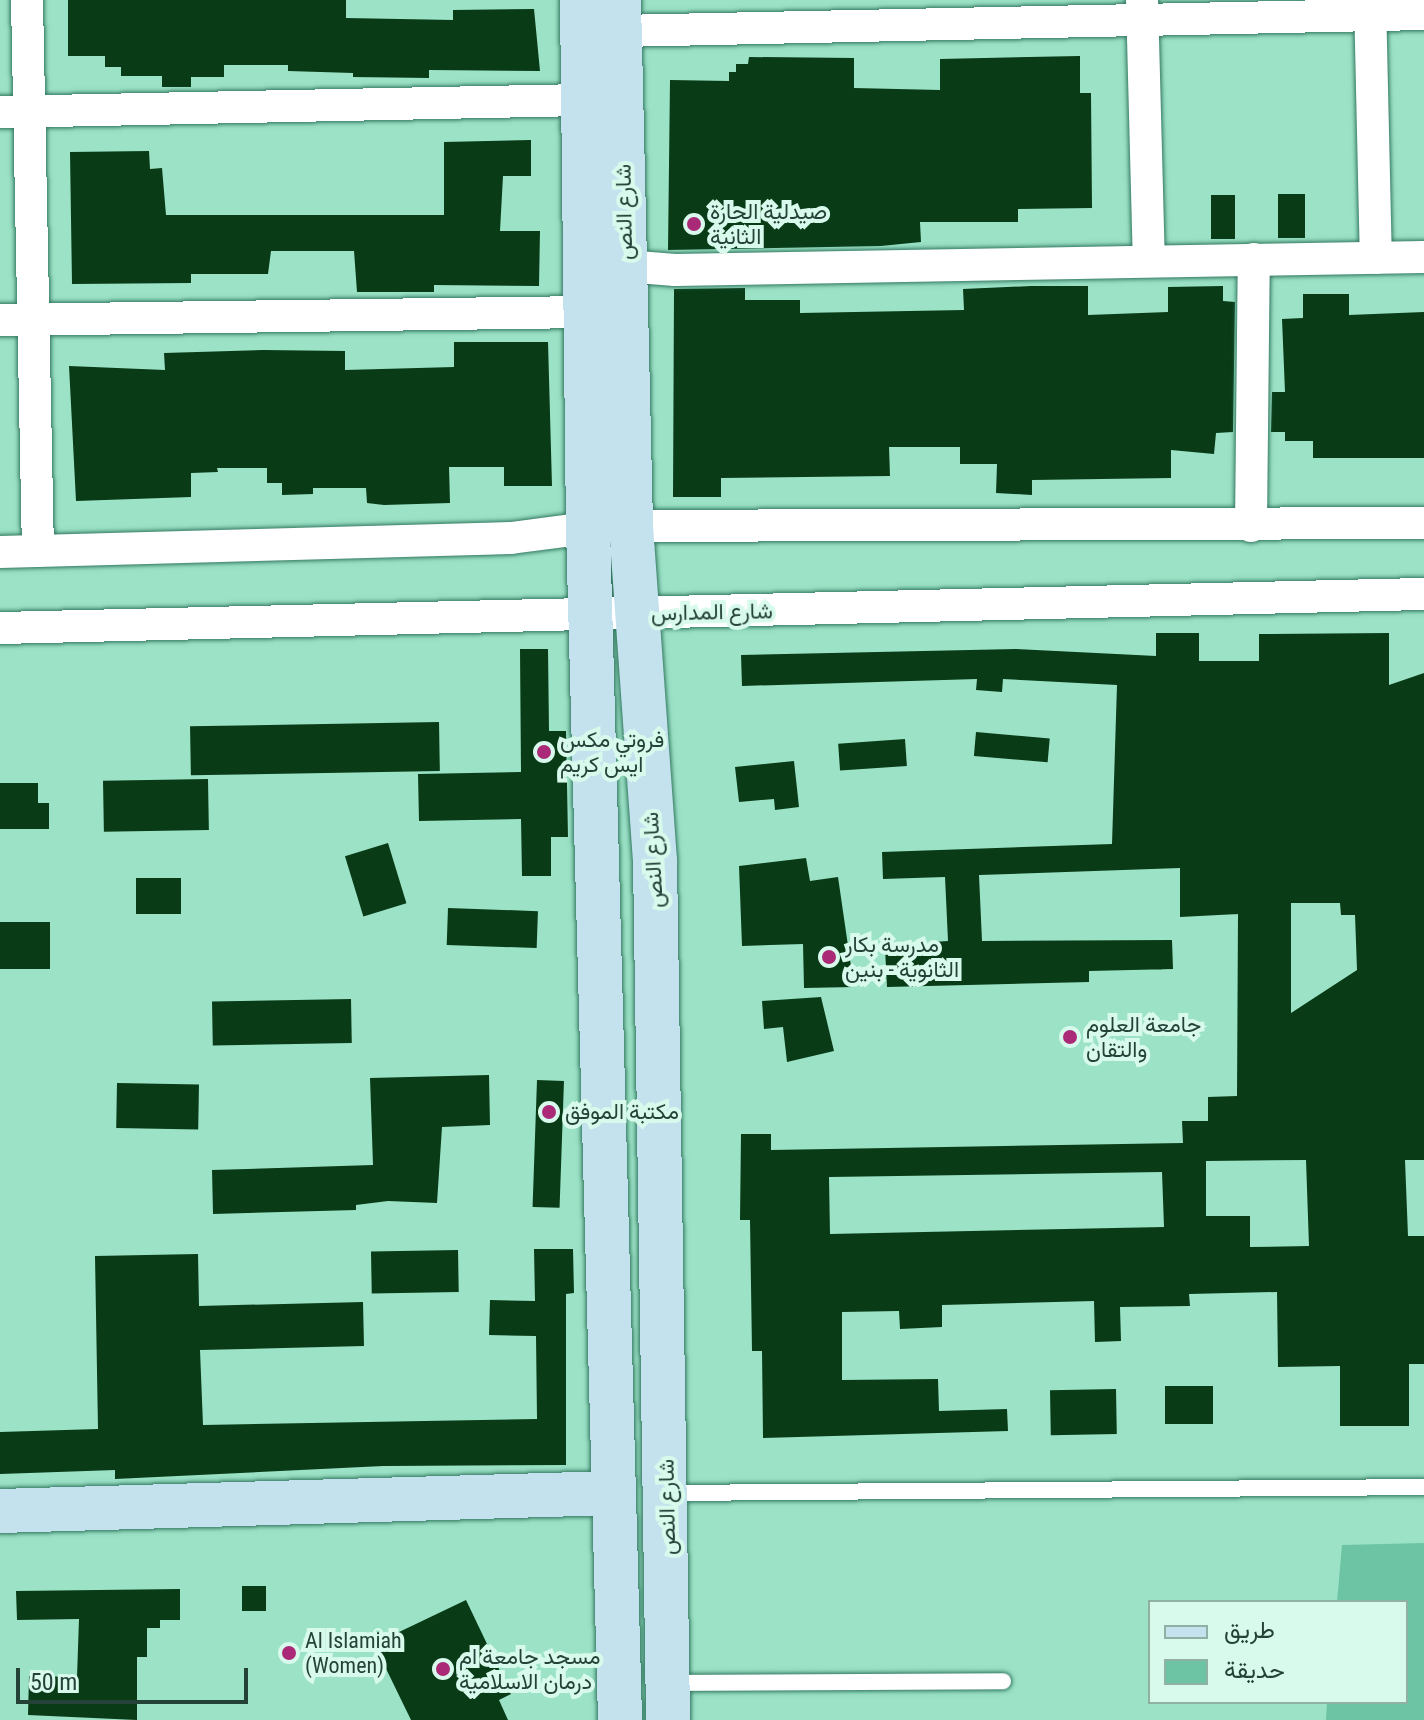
<!DOCTYPE html>
<html>
<head>
<meta charset="utf-8">
<style>
	body { margin:0 }
	#map { position:relative; width:1424px; height:1720px; overflow:hidden; background:#9be2c6; font-family:"Roboto Condensed",Vazirmatn,sans-serif }
	div>[style] { position:absolute }
	.green>* { inset:0; background:#6cc4a5 }
	.building>* { inset:0; background:#093b17; transform-origin:0 0 }
	.roads { filter:drop-shadow(0 0 2px #337961) drop-shadow(0 0 2px #337961) }
	.lane>* { height:16px; margin:-8px; padding:0 8px; transform-origin:8px; border-radius:8px; background:#fff }
	.street>* { height:32px; margin:-16px; padding:0 16px; transform-origin:16px; border-radius:16px; background:#fff }
	.secondary>* { height:44px; margin:-22px; padding:0 22px; transform-origin:22px; border-radius:22px; background:#c3e2ee }
	.dots>* { width:22px; height:22px; translate:-50% -50%; box-sizing:border-box; border:4px solid #d8faec; border-radius:50% }
	span { translate:-50% -50%; white-space:nowrap; text-align:center; line-height:1.15; -webkit-text-stroke:8px #d8faec; paint-order:stroke }
	.poi-label { font-size:22px; color:#254238 }
	.left { translate:0 -50%; text-align:left }
	.street-label { font-size:22px; color:#254238 }
	.legend { position:absolute; left:1148px; top:1600px; width:260px; height:104px; box-sizing:border-box; background:#d8faec; border:2px solid #90b0a4; margin:0; padding:10px 14px; list-style:none; font-size:24px; color:#254238 }
	.legend li { display:flex; align-items:center; gap:16px; height:40px }
	.legend b { width:40px; border:2px solid #90b0a4 }
	.scale { position:absolute; left:16px; top:1668px; width:232px; height:36px; box-sizing:border-box; border:4px solid #254238; border-top:0; padding-left:10px; font-size:24px; line-height:28px; white-space:nowrap; color:#254238; -webkit-text-stroke:6px #d8faec; paint-order:stroke }
</style>
</head>
<body>
<div id="map">
	<div class="green">
		<div style="clip-path:polygon(1424px 1543px,1424px 1720px,1326px 1720px,1327px 1702px,1406px 1702px,1406px 1602px,1337px 1602px,1342px 1545px)"></div>
	</div>
	<div class="building">
		<div style="clip-path:polygon(68px 0,346px 0,346px 18px,453px 20px,453px 10px,534px 9px,540px 71px,429px 70px,429px 78px,353px 77px,353px 73px,288px 71px,288px 65px,224px 65px,224px 77px,191px 77px,191px 87px,162px 87px,162px 76px,121px 76px,121px 67px,105px 67px,105px 56px,68px 56px)"></div>
		<div style="clip-path:polygon(1080px 56px,1080px 93px,1091px 93px,1092px 208px,1018px 209px,1018px 222px,920px 222px,921px 242px,881px 246px,668px 250px,670px 80px,729px 81px,729px 72px,736px 72px,736px 64px,748px 64px,749px 57px,854px 58px,854px 88px,940px 90px,940px 59px)"></div>
		<div style="clip-path:polygon(531px 140px,531px 176px,503px 176px,500px 231px,540px 231px,539px 286px,434px 285px,434px 292px,357px 292px,354px 251px,271px 251px,268px 274px,191px 274px,191px 283px,72px 284px,70px 152px,149px 151px,150px 169px,162px 168px,166px 215px,444px 215px,444px 142px)"></div>
		<div style="left:1278px;top:194px;width:27px;height:44px"></div>
		<div style="left:1211px;top:195px;width:24px;height:44px"></div>
		<div style="clip-path:polygon(1031px 286px,1088px 286px,1088px 315px,1168px 312px,1168px 287px,1223px 286px,1223px 301px,1235px 302px,1233px 432px,1216px 433px,1214px 454px,1171px 450px,1171px 478px,1032px 480px,1032px 495px,996px 493px,997px 464px,960px 464px,960px 447px,889px 447px,890px 476px,721px 478px,721px 497px,673px 497px,674px 289px,745px 288px,745px 300px,800px 300px,800px 313px,964px 310px,963px 289px)"></div>
		<div style="clip-path:polygon(1303px 294px,1349px 294px,1349px 315px,1424px 312px,1424px 458px,1313px 458px,1313px 441px,1285px 441px,1285px 432px,1271px 432px,1272px 392px,1285px 392px,1282px 319px,1303px 318px)"></div>
		<div style="clip-path:polygon(454px 342px,548px 342px,552px 486px,504px 486px,504px 467px,449px 467px,450px 503px,384px 505px,367px 503px,366px 488px,313px 488px,313px 494px,282px 495px,282px 483px,267px 483px,267px 468px,217px 468px,218px 472px,191px 473px,191px 497px,76px 501px,69px 366px,165px 370px,164px 353px,263px 350px,345px 351px,345px 370px,454px 367px)"></div>
		<div style="clip-path:polygon(evenodd,1156px 633px,1199px 633px,1199px 661px,1259px 661px,1259px 634px,1389px 633px,1389px 685px,1424px 673px,1424px 1160px,1405px 1160px,1408px 1236px,1424px 1236px,1424px 1364px,1409px 1364px,1409px 1426px,1340px 1426px,1340px 1366px,1278px 1367px,1277px 1292px,1189px 1294px,1190px 1306px,1120px 1307px,1121px 1341px,1095px 1342px,1094px 1301px,942px 1305px,942px 1327px,900px 1329px,899px 1311px,842px 1312px,842px 1380px,938px 1379px,939px 1411px,1007px 1409px,1008px 1431px,763px 1438px,762px 1351px,752px 1351px,750px 1220px,740px 1220px,741px 1134px,771px 1134px,771px 1150px,1183px 1143px,1182px 1121px,1208px 1121px,1208px 1097px,1237px 1096px,1238px 914px,1180px 917px,1180px 868px,979px 875px,982px 941px,1172px 940px,1173px 969px,1089px 971px,1089px 982px,887px 987px,885px 948px,933px 947px,933px 942px,948px 941px,945px 877px,883px 879px,882px 852px,1112px 844px,1117px 685px,1003px 679px,1002px 692px,976px 690px,977px 679px,742px 686px,741px 655px,1016px 649px,1156px 656px,1156px 633px,1291px 903px,1340px 903px,1341px 915px,1355px 915px,1357px 970px,1291px 1013px,1291px 903px,1156px 633px,1306px 1160px,1309px 1246px,1250px 1247px,1250px 1216px,1206px 1216px,1206px 1161px,1306px 1160px,1156px 633px,1162px 1172px,1164px 1227px,830px 1234px,829px 1177px,1162px 1172px)"></div>
		<div style="clip-path:polygon(520px 649px,548px 649px,549px 731px,566px 731px,568px 837px,551px 837px,551px 876px,522px 876px,521px 819px,419px 821px,418px 774px,521px 772px)"></div>
		<div style="left:439px;top:722px;width:49px;height:249px;rotate:89deg"></div>
		<div style="left:976px;top:732px;width:74px;height:24px;rotate:5deg"></div>
		<div style="left:905px;top:739px;width:27px;height:67px;rotate:86deg"></div>
		<div style="clip-path:polygon(794px 761px,799px 807px,775px 810px,774px 799px,739px 802px,735px 767px)"></div>
		<div style="left:208px;top:779px;width:51px;height:105px;rotate:89deg"></div>
		<div style="clip-path:polygon(0 783px,38px 783px,38px 803px,49px 803px,49px 829px,0 829px)"></div>
		<div style="left:388px;top:843px;width:63px;height:45px;rotate:73deg"></div>
		<div style="clip-path:polygon(806px 858px,810px 881px,838px 877px,854px 987px,804px 988px,803px 944px,742px 946px,739px 866px)"></div>
		<div style="left:136px;top:878px;width:45px;height:36px"></div>
		<div style="left:448px;top:908px;width:90px;height:37px;rotate:2deg"></div>
		<div style="left:0;top:922px;width:50px;height:47px"></div>
		<div style="clip-path:polygon(821px 997px,834px 1051px,787px 1062px,783px 1027px,764px 1029px,762px 1001px)"></div>
		<div style="left:351px;top:999px;width:44px;height:139px;rotate:89deg"></div>
		<div style="clip-path:polygon(489px 1075px,490px 1125px,442px 1127px,437px 1203px,388px 1201px,356px 1205px,356px 1210px,213px 1214px,212px 1170px,373px 1165px,370px 1078px)"></div>
		<div style="left:537px;top:1080px;width:27px;height:127px;rotate:2deg"></div>
		<div style="left:117px;top:1083px;width:82px;height:45px;rotate:1deg"></div>
		<div style="clip-path:polygon(534px 1249px,573px 1249px,574px 1293px,566px 1294px,566px 1465px,383px 1466px,115px 1479px,115px 1470px,0 1474px,0 1432px,98px 1429px,95px 1256px,198px 1254px,199px 1306px,363px 1302px,364px 1346px,200px 1350px,203px 1425px,537px 1419px,536px 1336px,489px 1335px,490px 1300px,535px 1301px)"></div>
		<div style="left:458px;top:1250px;width:42px;height:87px;rotate:89deg"></div>
		<div style="left:1165px;top:1386px;width:48px;height:38px"></div>
		<div style="left:1116px;top:1389px;width:45px;height:66px;rotate:89deg"></div>
		<div style="left:242px;top:1586px;width:24px;height:25px"></div>
		<div style="clip-path:polygon(180px 1589px,180px 1620px,160px 1620px,160px 1628px,147px 1628px,147px 1657px,137px 1657px,137px 1720px,28px 1715px,29px 1676px,77px 1677px,79px 1619px,17px 1620px,16px 1591px)"></div>
		<div style="clip-path:polygon(466px 1600px,511px 1694px,499px 1700px,508px 1720px,411px 1720px,374px 1644px)"></div>
	</div>
	<div class="roads">
		<div class="lane">
			<div style="left:667px;top:1493px;width:757px;rotate:-0.45deg"></div>
			<div style="left:669px;top:1683px;width:334px;rotate:-0.3deg"></div>
		</div>
		<div class="street">
			<div style="left:27px;top:0;width:551px;rotate:88.86deg"></div>
			<div style="left:1142px;top:0;width:260px;rotate:88.5deg"></div>
			<div style="left:1370px;top:0;width:258px;rotate:88.7deg"></div>
			<div style="left:619px;top:31px;width:805px;rotate:-1.21deg"></div>
			<div style="left:0;top:112px;width:582px;rotate:-1.18deg"></div>
			<div style="left:625px;top:266px;width:50px;rotate:4.6deg"></div>
			<div style="left:675px;top:270px;width:749px;rotate:-0.99deg"></div>
			<div style="left:0;top:320px;width:586px;rotate:-0.78deg"></div>
			<div style="left:631px;top:526px;width:793px;rotate:-0.22deg"></div>
			<div style="left:1251px;top:526px;width:267px;rotate:-89.4deg"></div>
			<div style="left:0;top:552px;width:511px;rotate:-1.57deg"></div>
			<div style="left:511px;top:538px;width:78px;rotate:-7.4deg"></div>
			<div style="left:0;top:628px;width:1424px;rotate:-1.37deg"></div>
		</div>
		<div class="secondary">
			<div style="left:582px;top:0;width:528px;rotate:89.35deg"></div>
			<div style="left:588px;top:528px;width:1192px;rotate:88.46deg"></div>
			<div style="left:619px;top:0;width:526px;rotate:88.69deg"></div>
			<div style="left:631px;top:526px;width:335px;rotate:85.9deg"></div>
			<div style="left:655px;top:860px;width:860px;rotate:89.13deg"></div>
			<div style="left:0;top:1511px;width:614px;rotate:-1.68deg"></div>
		</div>
	</div>
	<div class="dots">
		<div style="left:694px;top:224px;background:#aa2a78"></div>
		<div style="left:544px;top:752px;background:#aa2a78"></div>
		<div style="left:829px;top:957px;background:#aa2a78"></div>
		<div style="left:1070px;top:1037px;background:#aa2a78"></div>
		<div style="left:549px;top:1112px;background:#aa2a78"></div>
		<div style="left:289px;top:1653px;background:#aa2a78"></div>
		<div style="left:443px;top:1669px;background:#aa2a78"></div>
	</div>
	<div class="poi-label">
		<span class="left" style="left:710px;top:224px">صيدلية الحارة<br>الثانية</span>
		<span class="left" style="left:560px;top:752px">فروتي مكس<br>ايس كريم</span>
		<span class="left" style="left:845px;top:957px">مدرسة بكار<br>الثانوية - بنين</span>
		<span class="left" style="left:1086px;top:1037px">جامعة العلوم<br>والتقان</span>
		<span class="left" style="left:565px;top:1112px">مكتبة الموفق</span>
		<span class="left" style="left:305px;top:1653px">Al Islamiah<br>(Women)</span>
		<span class="left" style="left:459px;top:1669px">مسجد جامعة ام<br>درمان الاسلامية</span>
	</div>
	<div class="street-label">
		<span style="left:624px;top:212px;rotate:-91deg">شارع النص</span>
		<span style="left:712px;top:612px;rotate:-1deg">شارع المدارس</span>
		<span style="left:653px;top:860px;rotate:-93deg">شارع النص</span>
		<span style="left:667px;top:1507px;rotate:-91deg">شارع النص</span>
	</div>
	<ul class="legend">
	<li><b style="height:10px;background:#c3e2ee"></b>طريق</li>
	<li><b style="height:22px;background:#6cc4a5"></b>حديقة</li>
	</ul>
	<div class="scale">50 m</div>
</div>
</body>
</html>
